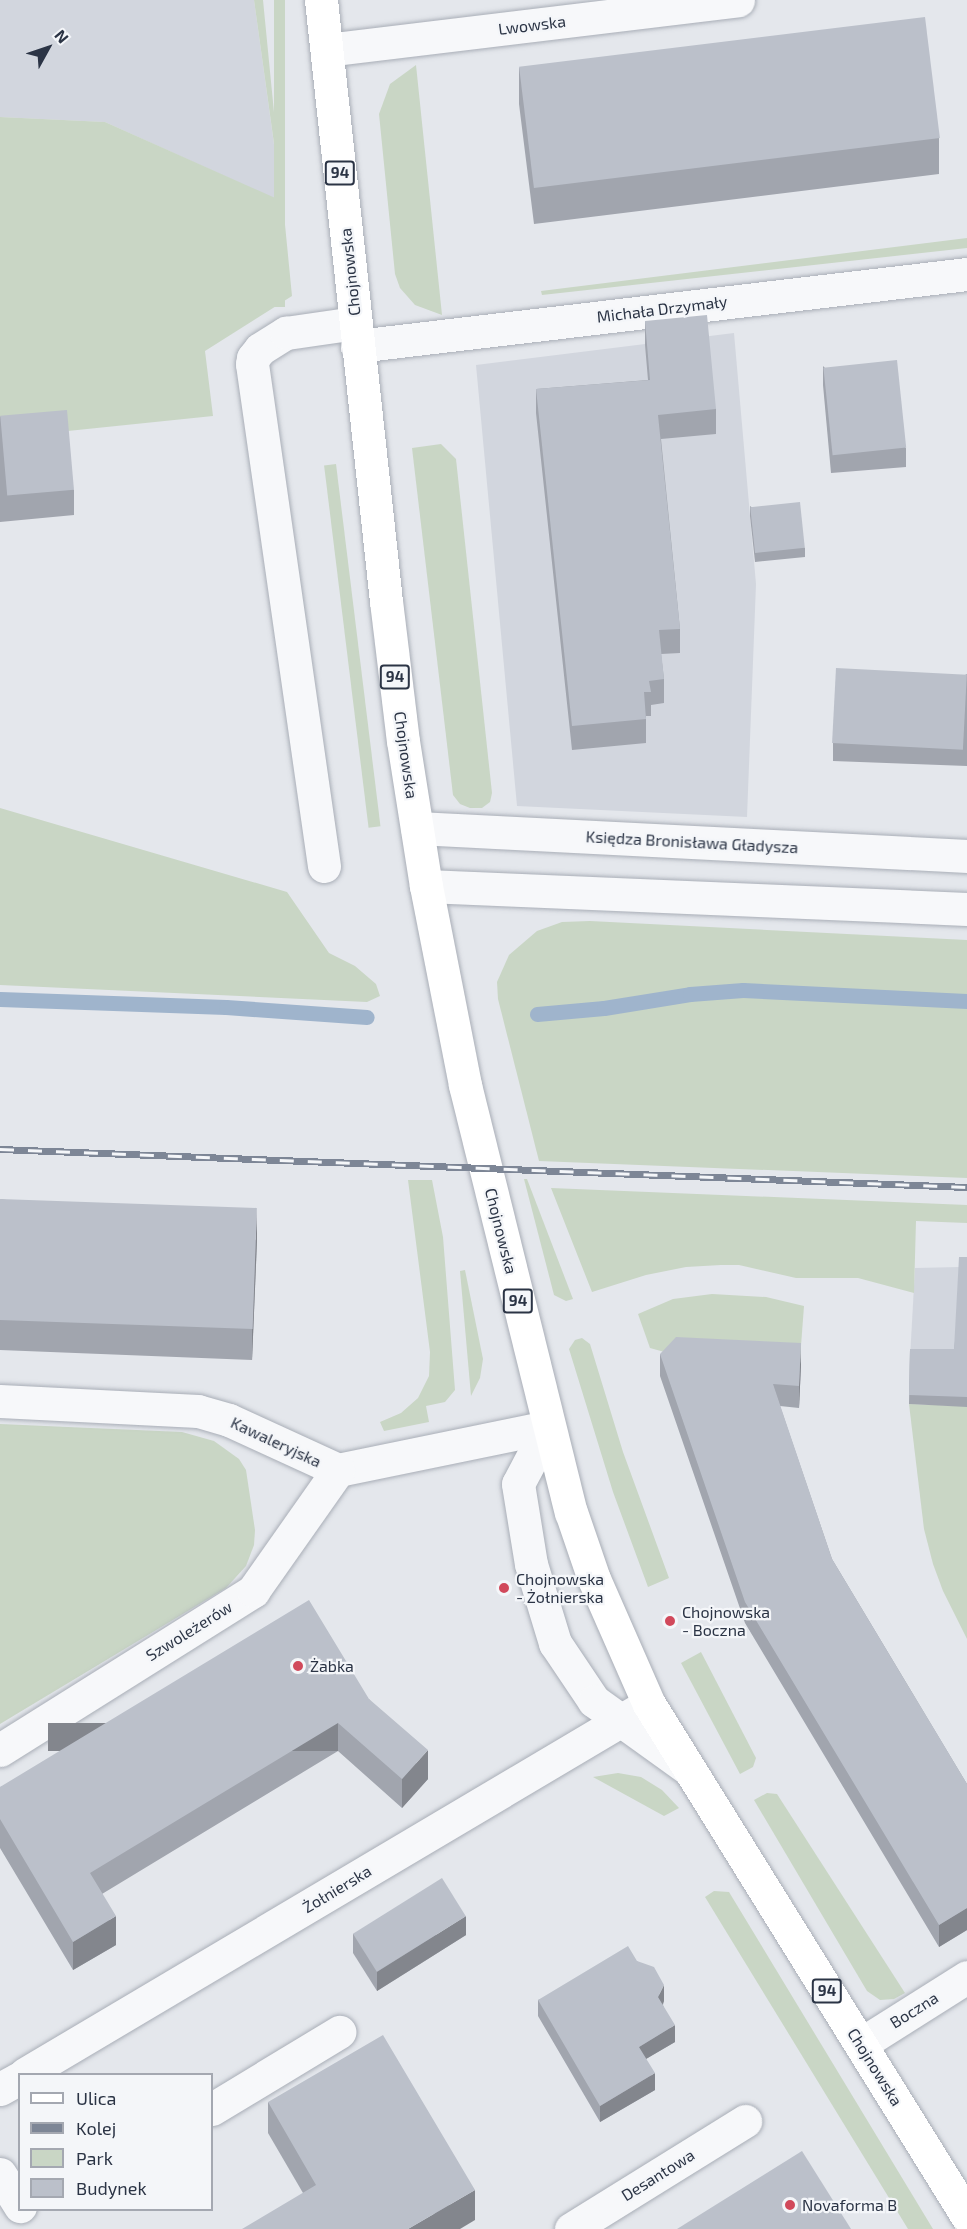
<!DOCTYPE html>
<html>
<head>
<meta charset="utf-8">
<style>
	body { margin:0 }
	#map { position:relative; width:967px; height:2229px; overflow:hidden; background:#e4e7ec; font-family:"Exo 2",sans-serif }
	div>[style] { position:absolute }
	.built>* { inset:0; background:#d2d6de }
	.green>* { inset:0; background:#c9d6c5; transform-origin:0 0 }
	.stream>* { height:15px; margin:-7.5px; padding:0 7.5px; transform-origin:7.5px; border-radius:7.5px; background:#9fb4cc }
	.roads { filter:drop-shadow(0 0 2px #a9aeb7) drop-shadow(0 0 2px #a9aeb7) }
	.minor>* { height:33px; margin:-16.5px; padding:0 16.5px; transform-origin:16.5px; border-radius:16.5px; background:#f7f8fa }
	.major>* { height:33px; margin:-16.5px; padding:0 16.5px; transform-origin:16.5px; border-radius:16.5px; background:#fff }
	.rail>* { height:7px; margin-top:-3.5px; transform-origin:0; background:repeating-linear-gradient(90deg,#f4f6f9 0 14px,#7d8696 0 28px); box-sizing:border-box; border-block:2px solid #7d8696 }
	.wall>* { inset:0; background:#a1a5ae }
	.shaded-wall>* { inset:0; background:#83868d; transform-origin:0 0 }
	.building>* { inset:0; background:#bbc0ca; transform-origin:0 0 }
	.dots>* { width:16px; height:16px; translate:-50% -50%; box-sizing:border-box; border:3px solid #f4f6f9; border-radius:50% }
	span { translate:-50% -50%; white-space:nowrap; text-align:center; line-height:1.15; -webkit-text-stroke:4.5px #f4f6f9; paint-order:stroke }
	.shield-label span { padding:2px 4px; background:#f4f6f9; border:2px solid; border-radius:4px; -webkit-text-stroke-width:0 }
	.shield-label { font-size:15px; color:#2b3445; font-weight:700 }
	.street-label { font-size:16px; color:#2b3445 }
	.poi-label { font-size:16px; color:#2b3445 }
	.left { translate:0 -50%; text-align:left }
	.legend { position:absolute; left:18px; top:2073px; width:195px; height:138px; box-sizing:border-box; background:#f4f6f9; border:2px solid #a4a8b1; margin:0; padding:8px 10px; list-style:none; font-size:18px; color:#2b3445 }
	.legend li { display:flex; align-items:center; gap:12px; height:30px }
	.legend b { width:30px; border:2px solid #a4a8b1 }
	.north { position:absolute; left:18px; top:18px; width:60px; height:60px; -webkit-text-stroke:4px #f4f6f9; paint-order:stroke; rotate:50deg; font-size:16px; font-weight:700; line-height:24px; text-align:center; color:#2b3445 }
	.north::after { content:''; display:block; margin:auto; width:21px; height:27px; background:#2b3445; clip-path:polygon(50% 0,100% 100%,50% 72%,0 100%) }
</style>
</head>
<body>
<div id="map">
	<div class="built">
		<div style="clip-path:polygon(0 0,254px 0,282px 202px,105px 122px,0 117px)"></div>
		<div style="clip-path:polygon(734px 333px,756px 584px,747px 817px,517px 806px,476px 365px)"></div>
		<div style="clip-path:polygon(959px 1267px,967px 1406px,910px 1358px,915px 1268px)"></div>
	</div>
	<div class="green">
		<div style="clip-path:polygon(254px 0,263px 0,292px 296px,205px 351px,213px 416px,0 438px,0 117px,105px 122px,282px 201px)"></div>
		<div style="left:274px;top:0;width:11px;height:307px"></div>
		<div style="clip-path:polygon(416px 65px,442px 315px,415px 305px,400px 288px,395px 274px,379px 114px,390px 84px)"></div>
		<div style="clip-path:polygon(967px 238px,967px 248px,542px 295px,541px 291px)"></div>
		<div style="clip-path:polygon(441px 444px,456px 459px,492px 793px,490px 802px,482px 808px,470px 808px,460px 804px,453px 795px,412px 448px)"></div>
		<div style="left:336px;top:464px;width:365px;height:12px;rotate:83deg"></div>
		<div style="clip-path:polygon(0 808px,287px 892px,329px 953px,355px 966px,376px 984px,380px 996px,367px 1002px,0 985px)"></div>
		<div style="clip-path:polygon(590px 921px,967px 940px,967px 1178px,539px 1161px,498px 999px,497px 982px,509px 955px,537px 931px,562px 922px)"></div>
		<div style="clip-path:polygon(524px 1179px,527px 1179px,573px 1299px,566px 1301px,554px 1295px)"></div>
		<div style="clip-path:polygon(408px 1180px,432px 1180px,443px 1237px,455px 1390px,445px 1402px,426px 1406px,429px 1422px,384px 1431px,380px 1422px,401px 1413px,418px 1398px,429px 1376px,430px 1352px)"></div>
		<div style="clip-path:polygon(551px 1188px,967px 1205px,967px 1223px,916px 1221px,914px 1293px,858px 1278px,796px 1278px,739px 1265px,721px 1265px,686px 1267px,646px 1275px,592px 1292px)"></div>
		<div style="clip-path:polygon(465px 1270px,483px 1359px,480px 1378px,471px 1396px,460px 1271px)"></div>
		<div style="clip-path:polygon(712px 1294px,766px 1297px,804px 1306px,800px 1359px,668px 1353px,650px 1348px,638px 1314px,673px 1299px)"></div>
		<div style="clip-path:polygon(582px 1338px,590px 1344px,623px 1452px,669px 1578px,648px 1587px,613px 1492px,569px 1349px,575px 1340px)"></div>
		<div style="clip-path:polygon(909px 1404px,967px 1406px,967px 1639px,943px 1591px,933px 1564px,924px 1529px)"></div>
		<div style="clip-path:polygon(0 1424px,182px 1432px,214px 1441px,239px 1459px,246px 1470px,255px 1530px,254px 1545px,246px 1566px,226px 1588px,0 1724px)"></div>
		<div style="clip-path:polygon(701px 1652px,756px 1758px,753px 1767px,740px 1774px,681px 1663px)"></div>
		<div style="clip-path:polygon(618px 1773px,641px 1777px,662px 1790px,679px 1808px,664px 1816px,593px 1777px)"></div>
		<div style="clip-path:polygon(767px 1793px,777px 1794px,905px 1993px,894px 1999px,880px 2000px,867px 1991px,754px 1800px)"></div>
		<div style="clip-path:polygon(714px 1891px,729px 1892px,933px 2229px,908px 2229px,705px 1897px)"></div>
	</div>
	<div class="stream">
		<div style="left:0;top:999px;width:226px;rotate:2deg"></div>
		<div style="left:226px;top:1007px;width:141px;rotate:4.1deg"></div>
		<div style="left:537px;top:1014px;width:67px;rotate:-5.1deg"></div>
		<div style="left:604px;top:1008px;width:87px;rotate:-9.2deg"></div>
		<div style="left:690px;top:994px;width:53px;rotate:-4.3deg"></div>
		<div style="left:743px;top:990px;width:224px;rotate:2.8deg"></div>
	</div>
	<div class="roads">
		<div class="minor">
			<div style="left:327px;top:50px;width:414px;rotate:-6.9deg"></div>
			<div style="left:357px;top:346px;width:614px;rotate:-6.73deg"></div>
			<div style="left:417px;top:828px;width:551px;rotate:2.91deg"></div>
			<div style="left:324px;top:866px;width:507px;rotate:-98.16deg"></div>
			<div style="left:252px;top:364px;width:6px;rotate:-81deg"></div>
			<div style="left:253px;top:358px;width:11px;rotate:-52deg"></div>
			<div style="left:260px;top:349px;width:31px;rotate:-32deg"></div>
			<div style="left:286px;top:333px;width:70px;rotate:-8.2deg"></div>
			<div style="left:426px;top:886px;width:541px;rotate:2.43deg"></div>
			<div style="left:0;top:1401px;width:198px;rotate:2.9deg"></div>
			<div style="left:198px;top:1411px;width:32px;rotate:16deg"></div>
			<div style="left:229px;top:1420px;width:120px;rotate:24.6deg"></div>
			<div style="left:338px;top:1470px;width:214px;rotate:-11.6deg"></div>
			<div style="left:548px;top:1427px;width:64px;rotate:117.8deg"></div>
			<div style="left:518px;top:1484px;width:81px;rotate:80.8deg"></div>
			<div style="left:531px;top:1564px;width:83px;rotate:73.1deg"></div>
			<div style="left:555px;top:1643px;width:70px;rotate:56.1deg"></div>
			<div style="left:594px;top:1701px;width:113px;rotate:35.7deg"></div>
			<div style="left:0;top:1750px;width:299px;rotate:-32.1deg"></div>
			<div style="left:253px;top:1591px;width:148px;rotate:-54.9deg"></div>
			<div style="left:861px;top:2044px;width:125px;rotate:-32.3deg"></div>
			<div style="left:25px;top:2074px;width:725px;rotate:-30.67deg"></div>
			<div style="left:0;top:2089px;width:23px;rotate:-29deg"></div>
			<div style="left:212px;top:2109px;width:149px;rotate:-31.2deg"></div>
			<div style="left:0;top:2174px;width:38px;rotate:58deg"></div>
			<div style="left:571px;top:2229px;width:205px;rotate:-31.8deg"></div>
		</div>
		<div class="major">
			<div style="left:321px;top:0;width:605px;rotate:83.83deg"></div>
			<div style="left:386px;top:601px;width:141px;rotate:83.1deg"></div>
			<div style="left:403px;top:741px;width:147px;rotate:81deg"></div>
			<div style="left:426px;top:886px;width:203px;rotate:78.9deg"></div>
			<div style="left:465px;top:1085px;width:440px;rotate:76.1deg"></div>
			<div style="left:571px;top:1512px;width:71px;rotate:71.1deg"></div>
			<div style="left:594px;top:1579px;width:137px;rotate:66.3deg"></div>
			<div style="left:649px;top:1704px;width:603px;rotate:58.16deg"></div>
		</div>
	</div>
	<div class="rail">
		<div style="left:0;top:1149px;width:968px;rotate:2.25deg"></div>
	</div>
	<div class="wall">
		<div style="clip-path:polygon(519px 68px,939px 138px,939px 174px,534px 224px,519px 104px)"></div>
		<div style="clip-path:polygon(645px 321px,716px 409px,716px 434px,661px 439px,680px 629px,680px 653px,661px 654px,664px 679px,664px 703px,651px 705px,651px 716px,646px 716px,646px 743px,572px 750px,536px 413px,536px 389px,648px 380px,645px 345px)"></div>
		<div style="clip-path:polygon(823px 366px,906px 448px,906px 467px,831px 473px,823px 385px)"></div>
		<div style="clip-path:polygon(0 416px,74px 490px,74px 515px,0 522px)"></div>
		<div style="clip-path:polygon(750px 506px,805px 548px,805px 557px,755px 562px,750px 516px)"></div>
		<div style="clip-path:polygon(967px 674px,967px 766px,833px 761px,833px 743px)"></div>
		<div style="clip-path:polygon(0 1199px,257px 1240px,252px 1360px,0 1350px)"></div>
		<div style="clip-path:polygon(967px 1257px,967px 1407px,909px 1404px,910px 1349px,954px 1349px)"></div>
		<div style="clip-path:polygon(660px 1354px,801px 1365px,799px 1408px,780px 1406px,832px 1559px,967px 1784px,967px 1930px,939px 1947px,745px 1623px,660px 1376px)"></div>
		<div style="clip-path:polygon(369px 1699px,428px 1779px,402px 1808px,338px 1751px,102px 1894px,116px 1945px,73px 1970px,0 1848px,0 1787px)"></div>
		<div style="clip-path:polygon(353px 1934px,466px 1935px,377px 1991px,353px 1953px)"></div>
		<div style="clip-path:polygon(637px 1961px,664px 2001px,663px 2005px,675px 2042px,646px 2059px,655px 2090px,600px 2122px,538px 2016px,538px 2000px)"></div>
		<div style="clip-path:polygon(268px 2102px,475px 2220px,303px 2193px,268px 2133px)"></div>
	</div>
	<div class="shaded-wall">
		<div style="clip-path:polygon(257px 1209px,257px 1240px,252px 1360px,252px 1330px)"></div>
		<div style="clip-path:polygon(801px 1343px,801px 1365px,799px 1408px,799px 1386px)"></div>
		<div style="left:338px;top:1723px;width:28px;height:290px;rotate:90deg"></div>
		<div style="clip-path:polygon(428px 1750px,428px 1779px,402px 1808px,402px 1779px)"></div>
		<div style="clip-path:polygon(967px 1908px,967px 1930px,939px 1947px,939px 1925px)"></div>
		<div style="clip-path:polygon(116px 1916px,116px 1945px,73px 1970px,73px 1942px)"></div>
		<div style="clip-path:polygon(466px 1916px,466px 1935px,377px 1991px,377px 1972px)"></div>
		<div style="clip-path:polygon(664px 1985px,664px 2001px,658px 2013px,658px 1997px)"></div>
		<div style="clip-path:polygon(675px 2025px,675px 2042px,639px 2063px,639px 2047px)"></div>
		<div style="clip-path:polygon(655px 2073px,655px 2090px,600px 2122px,600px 2106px)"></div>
		<div style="clip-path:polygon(475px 2190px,475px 2220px,460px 2229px,408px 2229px)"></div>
	</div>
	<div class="building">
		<div style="left:925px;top:17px;width:122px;height:409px;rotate:83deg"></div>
		<div style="clip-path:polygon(707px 315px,716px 409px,658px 415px,680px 629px,659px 630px,664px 679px,649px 681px,651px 692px,644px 692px,646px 719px,572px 726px,536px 389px,650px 380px,645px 321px)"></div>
		<div style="left:897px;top:360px;width:88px;height:74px;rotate:84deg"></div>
		<div style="left:67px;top:410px;width:80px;height:67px;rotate:85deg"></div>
		<div style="left:800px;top:502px;width:46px;height:50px;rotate:84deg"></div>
		<div style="left:836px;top:668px;width:131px;height:75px;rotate:3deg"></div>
		<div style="left:0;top:1199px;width:257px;height:121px;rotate:2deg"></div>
		<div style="clip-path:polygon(959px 1257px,967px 1257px,967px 1397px,909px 1395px,910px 1349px,954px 1349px)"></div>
		<div style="clip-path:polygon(676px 1337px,801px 1343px,799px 1386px,773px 1384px,832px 1559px,967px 1784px,967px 1908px,939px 1925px,745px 1602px,660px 1354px)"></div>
		<div style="clip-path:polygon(309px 1600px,369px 1699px,428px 1750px,402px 1779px,338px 1723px,90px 1873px,116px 1916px,73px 1942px,0 1819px,0 1787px)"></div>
		<div style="left:442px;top:1878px;width:45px;height:105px;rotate:58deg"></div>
		<div style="clip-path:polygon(628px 1946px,637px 1961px,654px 1967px,664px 1985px,658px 1997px,675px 2025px,639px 2047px,655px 2073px,600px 2106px,538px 2000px)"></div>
		<div style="clip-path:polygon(383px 2035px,475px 2190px,408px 2229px,242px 2229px,316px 2185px,268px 2102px)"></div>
		<div style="clip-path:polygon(802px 2151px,851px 2229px,677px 2229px)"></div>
	</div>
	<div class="dots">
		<div style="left:504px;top:1588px;background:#d1495b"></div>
		<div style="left:670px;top:1621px;background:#d1495b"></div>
		<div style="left:298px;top:1666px;background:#d1495b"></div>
		<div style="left:790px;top:2205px;background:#d1495b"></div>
	</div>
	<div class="shield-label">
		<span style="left:340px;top:173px">94</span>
		<span style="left:395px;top:677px">94</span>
		<span style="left:518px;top:1301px">94</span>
		<span style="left:827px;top:1991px">94</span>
	</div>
	<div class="street-label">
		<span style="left:532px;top:25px;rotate:-7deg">Lwowska</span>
		<span style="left:350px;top:272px;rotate:-96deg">Chojnowska</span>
		<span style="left:662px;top:309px;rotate:-7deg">Michała Drzymały</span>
		<span style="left:406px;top:755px;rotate:82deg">Chojnowska</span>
		<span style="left:692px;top:842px;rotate:3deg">Księdza Bronisława Gładysza</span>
		<span style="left:501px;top:1231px;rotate:76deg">Chojnowska</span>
		<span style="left:276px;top:1442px;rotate:25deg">Kawaleryjska</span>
		<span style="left:189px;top:1631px;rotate:-32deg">Szwoleżerów</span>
		<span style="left:337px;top:1889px;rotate:-31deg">Żołnierska</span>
		<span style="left:914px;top:2010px;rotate:-32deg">Boczna</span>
		<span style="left:875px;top:2067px;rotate:58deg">Chojnowska</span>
		<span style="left:658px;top:2175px;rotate:-32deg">Desantowa</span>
	</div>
	<div class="poi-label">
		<span class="left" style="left:516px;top:1588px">Chojnowska<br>- Żołnierska</span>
		<span class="left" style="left:682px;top:1621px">Chojnowska<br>- Boczna</span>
		<span class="left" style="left:310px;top:1666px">Żabka</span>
		<span class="left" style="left:802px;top:2205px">Novaforma B</span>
	</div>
	<ul class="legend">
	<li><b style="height:8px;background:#fff"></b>Ulica</li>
	<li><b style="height:8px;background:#7d8696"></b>Kolej</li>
	<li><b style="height:16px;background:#c9d6c5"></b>Park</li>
	<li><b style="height:16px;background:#bbc0ca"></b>Budynek</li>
	</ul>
	<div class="north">N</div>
</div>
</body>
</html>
